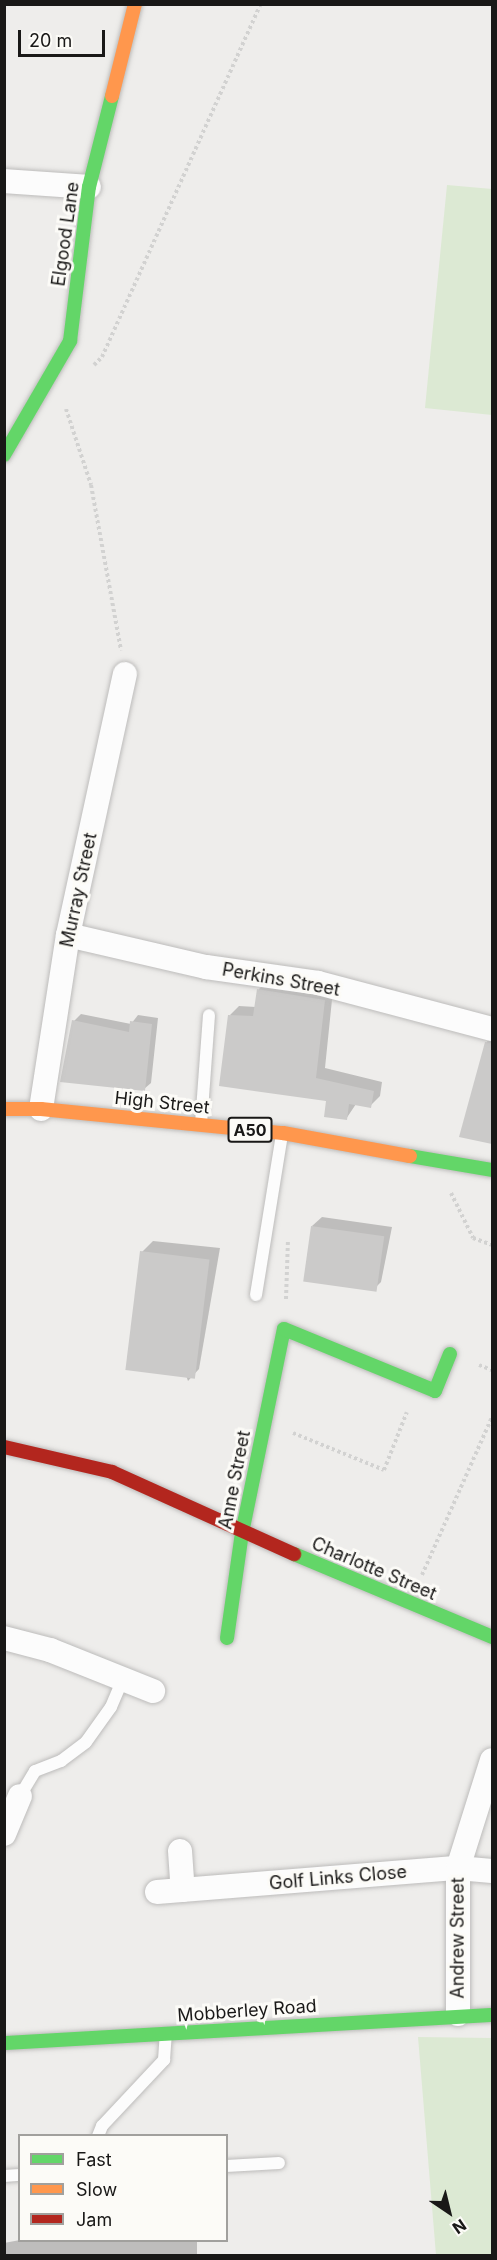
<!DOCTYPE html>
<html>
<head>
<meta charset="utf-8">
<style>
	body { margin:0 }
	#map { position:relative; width:497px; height:2260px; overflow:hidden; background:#eeedeb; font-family:Inter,sans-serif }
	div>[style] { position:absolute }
	.green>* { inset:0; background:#dce9d3 }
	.shadow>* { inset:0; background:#0003 }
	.building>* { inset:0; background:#cbcac9; transform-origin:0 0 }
	.path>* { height:4px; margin-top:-2px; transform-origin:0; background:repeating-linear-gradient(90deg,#d2d2d1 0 3px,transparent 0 6px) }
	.roads { filter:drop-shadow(0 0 2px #bdbcbb) drop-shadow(0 0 2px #bdbcbb) }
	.lane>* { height:12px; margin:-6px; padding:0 6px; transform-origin:6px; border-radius:6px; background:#fcfcfc }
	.street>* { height:24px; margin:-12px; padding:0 12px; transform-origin:12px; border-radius:12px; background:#fcfcfc }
	.fast>* { height:14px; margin:-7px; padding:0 7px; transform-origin:7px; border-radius:7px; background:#63d668 }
	.slow>* { height:14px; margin:-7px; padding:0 7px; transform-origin:7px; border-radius:7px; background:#ff974d }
	.jam>* { height:14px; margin:-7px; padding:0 7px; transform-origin:7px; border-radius:7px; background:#b3261e }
	span { translate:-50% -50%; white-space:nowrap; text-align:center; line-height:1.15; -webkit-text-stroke:6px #fcfbf7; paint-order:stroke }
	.shield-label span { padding:2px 4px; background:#fcfbf7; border:2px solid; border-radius:4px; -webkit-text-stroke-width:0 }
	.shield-label { font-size:16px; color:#191817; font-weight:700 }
	.street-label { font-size:18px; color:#191817 }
	.frame { position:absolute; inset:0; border:6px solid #191817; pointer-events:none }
	.legend { position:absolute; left:18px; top:2134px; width:210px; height:108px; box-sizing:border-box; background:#fcfbf7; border:2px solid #a1a09d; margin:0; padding:8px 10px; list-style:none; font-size:18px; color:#191817 }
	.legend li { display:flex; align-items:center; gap:12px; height:30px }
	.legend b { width:30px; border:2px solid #a1a09d }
	.north { position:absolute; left:419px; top:2182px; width:60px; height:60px; -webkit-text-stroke:4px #fcfbf7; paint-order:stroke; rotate:145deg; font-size:16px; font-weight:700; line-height:24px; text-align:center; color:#191817 }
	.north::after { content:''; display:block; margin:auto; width:21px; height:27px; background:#191817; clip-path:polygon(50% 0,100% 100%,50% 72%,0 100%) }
	.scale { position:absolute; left:18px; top:30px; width:87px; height:27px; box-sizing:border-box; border:3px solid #191817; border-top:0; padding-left:8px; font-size:18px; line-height:21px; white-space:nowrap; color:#191817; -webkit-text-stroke:4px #fcfbf7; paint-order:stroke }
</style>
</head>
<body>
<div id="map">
	<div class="green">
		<div style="clip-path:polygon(447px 185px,492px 189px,492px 415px,425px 408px)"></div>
		<div style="clip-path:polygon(418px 2037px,492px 2038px,492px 2255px,436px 2255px)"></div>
	</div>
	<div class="shadow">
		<div style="clip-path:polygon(268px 980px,333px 990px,325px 1068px,382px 1082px,380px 1096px,370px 1106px,356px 1104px,346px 1119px,230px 1015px,239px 1006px,256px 1007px,259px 989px)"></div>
		<div style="clip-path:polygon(81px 1014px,131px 1024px,138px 1015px,158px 1018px,151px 1083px,144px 1089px,74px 1021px)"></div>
		<div style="clip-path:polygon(492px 1036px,492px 1143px,461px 1135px,486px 1043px)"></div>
		<div style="clip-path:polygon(322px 1217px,392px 1227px,381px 1282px,372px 1291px,312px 1226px)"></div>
		<div style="clip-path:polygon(153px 1241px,220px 1248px,199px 1369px,188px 1381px,142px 1252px)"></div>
		<div style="clip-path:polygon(20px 2240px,197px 2240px,197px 2255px,4px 2256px,4px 2243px)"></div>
	</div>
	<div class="building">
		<div style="clip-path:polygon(257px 989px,325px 1000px,316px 1078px,374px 1091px,371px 1108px,349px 1104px,347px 1120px,324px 1117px,326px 1101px,219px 1086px,228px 1015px,253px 1016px)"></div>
		<div style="clip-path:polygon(72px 1020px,129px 1032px,130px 1021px,152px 1024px,145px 1091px,60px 1082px)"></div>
		<div style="clip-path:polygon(485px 1042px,492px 1043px,492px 1144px,459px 1137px)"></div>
		<div style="left:311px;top:1226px;width:74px;height:56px;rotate:8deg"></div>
		<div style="left:140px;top:1251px;width:70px;height:120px;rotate:7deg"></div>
	</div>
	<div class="path">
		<div style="left:94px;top:365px;width:11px;rotate:-45deg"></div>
		<div style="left:102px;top:357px;width:387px;rotate:-65.8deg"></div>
		<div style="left:66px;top:409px;width:80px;rotate:71.8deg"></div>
		<div style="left:91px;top:485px;width:168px;rotate:79.7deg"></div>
		<div style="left:451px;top:1193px;width:50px;rotate:63.9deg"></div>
		<div style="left:473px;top:1238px;width:20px;rotate:20deg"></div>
		<div style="left:286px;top:1299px;width:59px;rotate:-88.1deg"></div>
		<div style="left:479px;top:1365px;width:14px;rotate:21deg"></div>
		<div style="left:293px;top:1433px;width:98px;rotate:22.1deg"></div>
		<div style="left:384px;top:1470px;width:62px;rotate:-68.4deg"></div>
		<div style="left:422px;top:1575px;width:173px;rotate:-66.1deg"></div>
	</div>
	<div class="roads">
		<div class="lane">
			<div style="left:201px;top:1124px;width:109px;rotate:-85.8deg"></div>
			<div style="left:256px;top:1295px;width:162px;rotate:-80.8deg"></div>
			<div style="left:20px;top:1796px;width:29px;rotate:-59deg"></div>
			<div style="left:35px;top:1771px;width:28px;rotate:-21deg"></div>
			<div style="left:61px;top:1761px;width:31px;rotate:-37deg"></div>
			<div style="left:86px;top:1742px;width:43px;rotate:-54.5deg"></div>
			<div style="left:111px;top:1707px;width:30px;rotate:-67deg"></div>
			<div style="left:98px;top:2136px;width:11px;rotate:-68deg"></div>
			<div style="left:102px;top:2126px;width:91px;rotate:-46.8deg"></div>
			<div style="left:164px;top:2060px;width:26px;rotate:-86deg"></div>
			<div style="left:226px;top:2166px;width:53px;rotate:-3.2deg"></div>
			<div style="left:4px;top:2176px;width:16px;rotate:-4deg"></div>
		</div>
		<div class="street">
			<div style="left:4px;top:181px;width:85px;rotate:4deg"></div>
			<div style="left:68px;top:935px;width:142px;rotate:13.1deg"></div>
			<div style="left:206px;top:967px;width:113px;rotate:8.1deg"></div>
			<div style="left:318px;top:983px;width:180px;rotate:14.8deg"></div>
			<div style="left:41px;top:1109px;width:176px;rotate:-81.2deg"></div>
			<div style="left:68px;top:935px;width:267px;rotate:-77.7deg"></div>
			<div style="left:4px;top:1638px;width:48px;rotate:14.6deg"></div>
			<div style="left:50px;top:1650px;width:111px;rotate:21.7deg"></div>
			<div style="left:4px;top:1834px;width:41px;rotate:-67.2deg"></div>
			<div style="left:180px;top:1851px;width:39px;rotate:86deg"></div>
			<div style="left:157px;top:1892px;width:302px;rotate:-4.6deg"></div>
			<div style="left:458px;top:1868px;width:34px;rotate:5deg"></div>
			<div style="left:458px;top:2014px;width:146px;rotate:-90deg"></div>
			<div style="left:458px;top:1868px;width:113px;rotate:-72.5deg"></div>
		</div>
		<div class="fast">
			<div style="left:4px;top:455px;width:132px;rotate:-59.9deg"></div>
			<div style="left:70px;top:341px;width:155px;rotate:-83deg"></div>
			<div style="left:89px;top:187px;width:94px;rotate:-75.8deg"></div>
			<div style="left:410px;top:1156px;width:83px;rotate:9.7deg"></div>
			<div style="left:294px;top:1554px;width:215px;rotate:22.7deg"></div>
			<div style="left:227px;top:1638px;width:106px;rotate:-81.9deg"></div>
			<div style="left:242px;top:1533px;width:208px;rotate:-78.4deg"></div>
			<div style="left:284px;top:1329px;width:163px;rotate:22.3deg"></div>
			<div style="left:435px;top:1391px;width:40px;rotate:-68deg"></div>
			<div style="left:4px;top:2043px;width:489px;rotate:-3.3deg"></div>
		</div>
		<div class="slow">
			<div style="left:112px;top:96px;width:95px;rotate:-76deg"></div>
			<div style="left:4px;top:1109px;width:37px"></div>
			<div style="left:41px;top:1109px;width:243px;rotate:5.7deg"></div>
			<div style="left:283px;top:1133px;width:129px;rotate:10.3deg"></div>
		</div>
		<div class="jam">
			<div style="left:4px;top:1447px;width:111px;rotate:13deg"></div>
			<div style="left:112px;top:1472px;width:200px;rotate:24.3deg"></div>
		</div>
	</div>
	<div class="shield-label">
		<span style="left:250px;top:1130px">A50</span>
	</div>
	<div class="street-label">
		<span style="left:66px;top:234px;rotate:-82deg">Elgood Lane</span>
		<span style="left:79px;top:890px;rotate:-78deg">Murray Street</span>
		<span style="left:281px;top:980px;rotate:10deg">Perkins Street</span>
		<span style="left:162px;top:1103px;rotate:6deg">High Street</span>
		<span style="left:235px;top:1480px;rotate:-79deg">Anne Street</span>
		<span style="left:374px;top:1569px;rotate:23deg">Charlotte Street</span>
		<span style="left:338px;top:1878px;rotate:-5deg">Golf Links Close</span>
		<span style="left:458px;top:1938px;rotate:-90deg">Andrew Street</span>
		<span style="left:247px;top:2011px;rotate:-4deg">Mobberley Road</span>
	</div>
	<div class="frame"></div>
	<ul class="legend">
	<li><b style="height:8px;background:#63d668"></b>Fast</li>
	<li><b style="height:8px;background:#ff974d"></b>Slow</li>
	<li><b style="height:8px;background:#b3261e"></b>Jam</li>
	</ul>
	<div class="north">N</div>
	<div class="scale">20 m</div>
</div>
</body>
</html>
